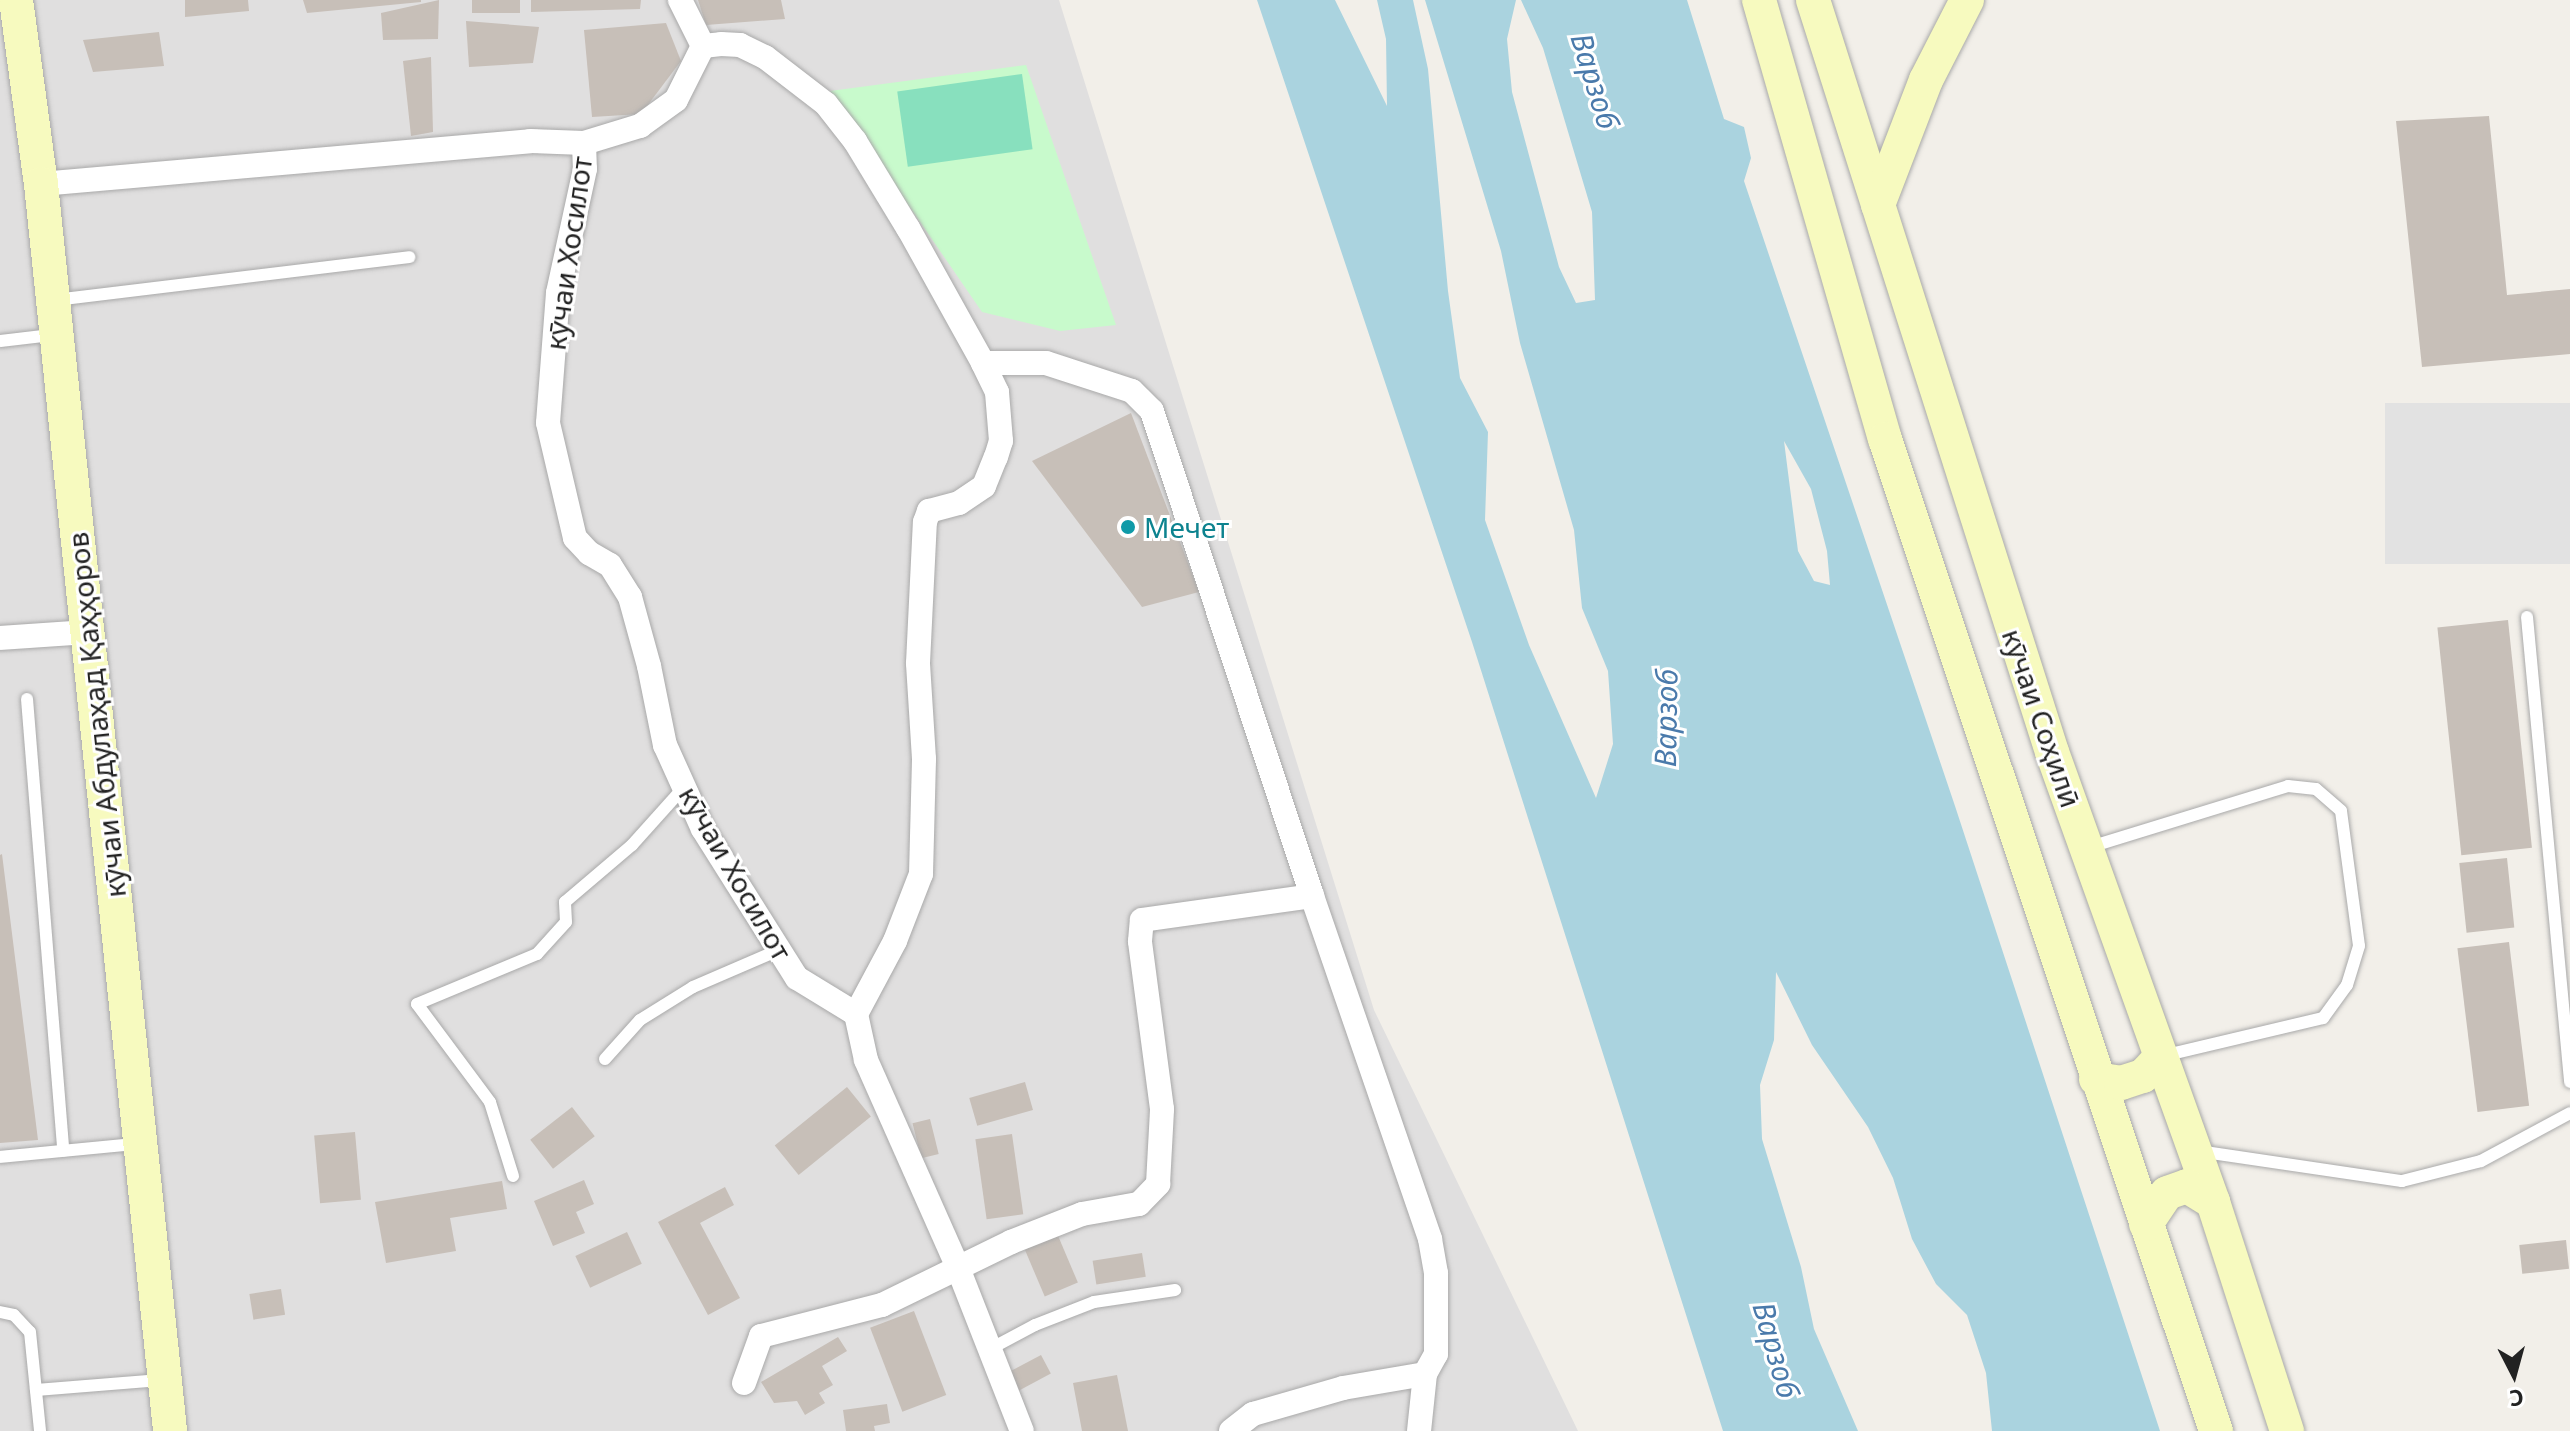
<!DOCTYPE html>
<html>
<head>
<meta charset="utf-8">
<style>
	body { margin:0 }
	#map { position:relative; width:2570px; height:1431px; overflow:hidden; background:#f2efe9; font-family:"Noto Sans",sans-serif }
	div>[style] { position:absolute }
	.residential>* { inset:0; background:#e0dfdf }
	.park>* { inset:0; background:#c8facc }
	.pitch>* { inset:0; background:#88e0be; transform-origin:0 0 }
	.parking>* { inset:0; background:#e2e2e2; transform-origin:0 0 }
	.water>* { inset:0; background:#aad3df }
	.building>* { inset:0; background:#c7bfb8; transform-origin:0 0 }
	.roads { filter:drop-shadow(0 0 2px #a9a9a9) drop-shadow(0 0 2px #a9a9a9) }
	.lane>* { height:12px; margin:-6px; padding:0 6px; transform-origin:6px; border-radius:6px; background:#fff }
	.street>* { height:24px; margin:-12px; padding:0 12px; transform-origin:12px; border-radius:12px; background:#fff }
	.secondary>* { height:34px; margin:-17px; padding:0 17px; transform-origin:17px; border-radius:17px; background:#f7fabf }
	.dots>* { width:22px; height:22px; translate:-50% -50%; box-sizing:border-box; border:4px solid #fff; border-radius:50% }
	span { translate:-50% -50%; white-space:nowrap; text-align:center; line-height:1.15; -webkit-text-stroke:6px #fff; paint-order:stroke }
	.street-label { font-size:28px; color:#222 }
	.culture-label { font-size:28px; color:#0d838f }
	.left { translate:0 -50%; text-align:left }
	.water-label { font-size:30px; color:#4a7aab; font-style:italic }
	.north { position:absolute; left:2474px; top:1335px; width:80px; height:80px; -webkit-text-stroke:6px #fff; paint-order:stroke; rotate:174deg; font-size:22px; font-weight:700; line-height:32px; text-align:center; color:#222 }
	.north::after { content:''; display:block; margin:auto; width:28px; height:36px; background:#222; clip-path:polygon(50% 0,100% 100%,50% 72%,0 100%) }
</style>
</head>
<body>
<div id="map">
	<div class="residential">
		<div style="clip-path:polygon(0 0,1059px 0,1374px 1010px,1578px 1431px,0 1431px)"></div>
	</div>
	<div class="park">
		<div style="clip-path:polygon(1026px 65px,1116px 325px,1060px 331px,982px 312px,830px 91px)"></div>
	</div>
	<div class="pitch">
		<div style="left:1022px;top:74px;width:76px;height:126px;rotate:82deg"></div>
	</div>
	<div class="parking">
		<div style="left:2570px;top:403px;width:161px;height:185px;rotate:90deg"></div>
	</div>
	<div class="water">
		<div style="clip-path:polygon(evenodd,1257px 0,1335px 0,1387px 106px,1386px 39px,1377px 0,1413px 0,1428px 69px,1448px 291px,1460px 378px,1488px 432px,1485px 520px,1529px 645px,1596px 798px,1613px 744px,1608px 671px,1582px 608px,1574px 530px,1520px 343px,1501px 251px,1425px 0,1516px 0,1507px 39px,1512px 92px,1559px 267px,1576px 303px,1595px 300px,1592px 212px,1543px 48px,1521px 0,1687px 0,1724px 119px,1744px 127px,1751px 158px,1744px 181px,1955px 806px,2160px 1431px,1992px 1431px,1986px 1373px,1967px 1315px,1936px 1284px,1912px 1239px,1893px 1178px,1868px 1127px,1812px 1045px,1776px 972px,1774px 1040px,1760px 1085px,1762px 1139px,1801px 1267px,1814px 1329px,1858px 1431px,1723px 1431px,1472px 642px,1257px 0,1784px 441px,1811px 489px,1827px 551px,1830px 585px,1814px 581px,1798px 551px,1784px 441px)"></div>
	</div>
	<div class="building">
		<div style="clip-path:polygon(185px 0,248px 0,249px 11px,185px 17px)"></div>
		<div style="clip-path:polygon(303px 0,421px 0,421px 2px,307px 13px)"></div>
		<div style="clip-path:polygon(439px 0,438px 39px,383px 40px,381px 13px)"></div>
		<div style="left:472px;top:0;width:48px;height:13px"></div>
		<div style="clip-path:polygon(531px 0,641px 0,640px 9px,531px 12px)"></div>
		<div style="clip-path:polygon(698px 0,781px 0,785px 19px,706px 25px)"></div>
		<div style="clip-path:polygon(466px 21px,539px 27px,533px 63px,469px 67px)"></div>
		<div style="clip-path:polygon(666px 23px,681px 61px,641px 114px,592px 117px,584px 30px)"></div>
		<div style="clip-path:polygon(159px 32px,164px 66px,93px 72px,83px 40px)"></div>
		<div style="clip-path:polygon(431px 57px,433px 132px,411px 136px,403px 61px)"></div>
		<div style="clip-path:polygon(2489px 116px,2507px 295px,2570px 289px,2570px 354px,2422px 367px,2396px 121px)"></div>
		<div style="clip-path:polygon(1131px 413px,1199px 592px,1142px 607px,1032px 461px)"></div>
		<div style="left:2508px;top:620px;width:229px;height:71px;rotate:84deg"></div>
		<div style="clip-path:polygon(2px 854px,38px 1140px,0 1143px,0 855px)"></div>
		<div style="left:2507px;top:858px;width:70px;height:48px;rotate:84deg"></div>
		<div style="left:2509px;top:942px;width:165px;height:52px;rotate:83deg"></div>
		<div style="left:1025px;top:1082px;width:29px;height:58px;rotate:74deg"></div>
		<div style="left:847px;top:1087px;width:38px;height:93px;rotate:51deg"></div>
		<div style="left:572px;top:1107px;width:37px;height:53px;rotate:52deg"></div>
		<div style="left:930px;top:1119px;width:36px;height:18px;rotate:76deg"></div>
		<div style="left:355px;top:1132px;width:68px;height:41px;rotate:85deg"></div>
		<div style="left:1012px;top:1134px;width:81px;height:37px;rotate:82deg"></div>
		<div style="clip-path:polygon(584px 1180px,594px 1204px,576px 1212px,585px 1233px,553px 1246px,534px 1201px)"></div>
		<div style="clip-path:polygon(502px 1181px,507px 1209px,450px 1218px,456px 1251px,386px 1263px,375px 1202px)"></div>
		<div style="clip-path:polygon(725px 1187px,734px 1205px,700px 1223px,740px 1298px,708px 1315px,658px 1222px)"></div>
		<div style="left:1056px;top:1231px;width:56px;height:36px;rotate:67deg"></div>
		<div style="left:627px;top:1232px;width:35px;height:57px;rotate:65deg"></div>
		<div style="left:2566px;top:1240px;width:29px;height:47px;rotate:84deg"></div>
		<div style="left:1142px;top:1253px;width:24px;height:50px;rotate:81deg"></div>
		<div style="left:281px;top:1289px;width:26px;height:32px;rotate:81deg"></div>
		<div style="left:914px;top:1311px;width:90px;height:47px;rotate:69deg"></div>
		<div style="clip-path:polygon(838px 1337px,847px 1351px,822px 1366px,833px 1385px,819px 1393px,825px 1403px,805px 1415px,797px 1401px,774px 1403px,761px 1382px)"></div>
		<div style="left:1041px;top:1355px;width:21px;height:37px;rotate:62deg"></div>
		<div style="clip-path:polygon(1117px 1375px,1128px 1431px,1082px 1431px,1073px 1383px)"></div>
		<div style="clip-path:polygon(887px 1404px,890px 1423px,874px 1426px,875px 1431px,846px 1431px,843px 1410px)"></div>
	</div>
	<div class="roads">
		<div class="lane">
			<div style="left:55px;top:300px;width:357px;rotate:-6.9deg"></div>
			<div style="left:0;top:341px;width:52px;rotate:-6.6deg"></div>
			<div style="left:2527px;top:617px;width:467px;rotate:84.7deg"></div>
			<div style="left:27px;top:699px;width:453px;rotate:85.4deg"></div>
			<div style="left:2090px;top:847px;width:207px;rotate:-17.1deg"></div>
			<div style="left:2288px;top:786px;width:28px;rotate:6deg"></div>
			<div style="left:2316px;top:789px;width:33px;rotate:41deg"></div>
			<div style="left:2341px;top:811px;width:136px;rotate:82.4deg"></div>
			<div style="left:2359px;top:946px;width:41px;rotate:107.1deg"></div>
			<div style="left:2347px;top:985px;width:41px;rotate:126deg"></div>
			<div style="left:2323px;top:1018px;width:165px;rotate:166.7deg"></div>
			<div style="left:605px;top:1059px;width:52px;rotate:-48.1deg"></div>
			<div style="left:640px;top:1020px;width:62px;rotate:-31.9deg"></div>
			<div style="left:693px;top:987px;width:94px;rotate:-23.3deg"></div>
			<div style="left:2198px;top:1151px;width:206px;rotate:8.4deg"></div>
			<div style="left:2402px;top:1181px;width:81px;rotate:-14.2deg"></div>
			<div style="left:2481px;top:1161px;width:101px;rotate:-28.3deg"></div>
			<div style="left:0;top:1157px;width:137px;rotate:-5.5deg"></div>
			<div style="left:513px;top:1176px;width:77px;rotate:-107.3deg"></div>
			<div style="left:490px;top:1102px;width:122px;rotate:-126.7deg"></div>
			<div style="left:417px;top:1004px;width:130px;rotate:-22.6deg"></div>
			<div style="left:537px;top:954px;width:43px;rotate:-47.8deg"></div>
			<div style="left:566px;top:922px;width:20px;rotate:-93deg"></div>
			<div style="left:565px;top:902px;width:88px;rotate:-40.4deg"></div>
			<div style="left:632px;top:845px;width:78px;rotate:-48.1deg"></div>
			<div style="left:0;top:1312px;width:14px;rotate:12deg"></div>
			<div style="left:14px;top:1315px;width:23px;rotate:47deg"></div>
			<div style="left:30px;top:1332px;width:100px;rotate:84.2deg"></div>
			<div style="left:990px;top:1349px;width:51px;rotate:-28.1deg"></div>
			<div style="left:1035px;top:1325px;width:63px;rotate:-21.3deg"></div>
			<div style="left:1094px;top:1302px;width:82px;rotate:-8.4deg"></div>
			<div style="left:36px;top:1390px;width:125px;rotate:-4.6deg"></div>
		</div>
		<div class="street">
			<div style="left:680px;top:0;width:51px;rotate:63.4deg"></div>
			<div style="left:584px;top:143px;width:26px;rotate:88deg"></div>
			<div style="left:585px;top:169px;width:127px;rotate:102.3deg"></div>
			<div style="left:558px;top:293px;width:130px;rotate:94.4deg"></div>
			<div style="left:548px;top:423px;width:118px;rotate:76.8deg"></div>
			<div style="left:575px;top:538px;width:21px;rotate:47deg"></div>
			<div style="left:589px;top:553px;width:24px;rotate:30deg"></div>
			<div style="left:610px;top:565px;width:38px;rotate:58deg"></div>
			<div style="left:630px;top:597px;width:72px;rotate:74.6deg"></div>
			<div style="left:649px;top:666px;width:81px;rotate:78.6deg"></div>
			<div style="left:665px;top:745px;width:92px;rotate:65.7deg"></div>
			<div style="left:703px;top:829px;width:176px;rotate:57.8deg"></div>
			<div style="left:797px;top:978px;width:69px;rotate:31.4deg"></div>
			<div style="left:856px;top:1014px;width:47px;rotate:77.7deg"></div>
			<div style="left:866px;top:1060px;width:227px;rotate:66.1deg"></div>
			<div style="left:958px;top:1268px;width:175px;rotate:68.6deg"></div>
			<div style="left:41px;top:184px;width:491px;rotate:-5deg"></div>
			<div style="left:530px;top:141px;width:54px;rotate:2.1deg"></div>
			<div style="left:584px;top:143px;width:59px;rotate:-16.9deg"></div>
			<div style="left:640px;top:126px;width:44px;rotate:-35.8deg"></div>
			<div style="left:676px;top:100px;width:60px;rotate:-63.4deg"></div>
			<div style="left:703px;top:46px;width:18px;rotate:-6deg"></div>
			<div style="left:721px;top:44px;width:19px;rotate:3deg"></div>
			<div style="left:740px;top:45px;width:28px;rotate:26deg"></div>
			<div style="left:765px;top:57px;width:77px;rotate:37.6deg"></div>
			<div style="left:826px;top:104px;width:47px;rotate:51.9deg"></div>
			<div style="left:855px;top:141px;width:102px;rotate:58.7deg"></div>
			<div style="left:908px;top:228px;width:154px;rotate:60.9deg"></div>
			<div style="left:983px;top:363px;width:63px"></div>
			<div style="left:1046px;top:363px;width:90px;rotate:18deg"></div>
			<div style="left:1132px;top:391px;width:28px;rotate:45deg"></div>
			<div style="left:1152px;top:411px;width:511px;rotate:71.74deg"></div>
			<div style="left:1312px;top:896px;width:363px;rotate:71deg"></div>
			<div style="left:1430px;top:1239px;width:35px;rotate:80deg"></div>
			<div style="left:1436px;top:1273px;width:81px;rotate:90deg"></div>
			<div style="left:1436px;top:1354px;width:23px;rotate:119deg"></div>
			<div style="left:1425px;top:1374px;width:57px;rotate:96deg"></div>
			<div style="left:0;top:638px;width:87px;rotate:-3.9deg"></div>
			<div style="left:856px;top:1014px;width:83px;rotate:-61.9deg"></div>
			<div style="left:895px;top:941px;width:72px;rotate:-68.8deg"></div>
			<div style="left:921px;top:874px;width:115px;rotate:-88.5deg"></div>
			<div style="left:924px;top:759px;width:96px;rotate:-93.6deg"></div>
			<div style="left:918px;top:663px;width:141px;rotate:-87.2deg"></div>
			<div style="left:925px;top:522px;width:12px;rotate:-70deg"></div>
			<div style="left:929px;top:511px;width:31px;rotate:-15deg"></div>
			<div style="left:959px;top:503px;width:30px;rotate:-34deg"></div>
			<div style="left:984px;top:486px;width:31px;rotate:-68deg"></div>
			<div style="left:996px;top:457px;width:17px;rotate:-73deg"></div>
			<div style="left:1001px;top:441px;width:49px;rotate:-94.7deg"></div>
			<div style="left:997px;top:392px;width:32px;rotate:-116deg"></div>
			<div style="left:744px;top:1383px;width:50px;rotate:-70.1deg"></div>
			<div style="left:761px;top:1336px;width:125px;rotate:-14.4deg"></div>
			<div style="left:882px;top:1305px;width:144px;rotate:-26deg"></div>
			<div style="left:1011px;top:1242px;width:76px;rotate:-21.5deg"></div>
			<div style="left:1082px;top:1214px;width:58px;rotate:-10deg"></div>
			<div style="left:1139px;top:1204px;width:28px;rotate:-46deg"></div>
			<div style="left:1158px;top:1184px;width:75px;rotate:-86.9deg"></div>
			<div style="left:1162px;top:1109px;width:169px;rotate:-97.5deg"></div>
			<div style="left:1140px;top:941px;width:21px;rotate:-85deg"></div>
			<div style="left:1142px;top:920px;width:172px;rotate:-8deg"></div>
			<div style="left:1231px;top:1431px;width:28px;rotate:-38deg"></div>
			<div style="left:1253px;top:1414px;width:94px;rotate:-16.1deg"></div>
			<div style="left:1343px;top:1388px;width:83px;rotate:-9.7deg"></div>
		</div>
		<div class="secondary">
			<div style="left:16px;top:0;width:186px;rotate:82.3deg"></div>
			<div style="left:41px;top:184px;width:1254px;rotate:84.09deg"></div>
			<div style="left:1759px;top:0;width:457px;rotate:74deg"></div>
			<div style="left:1885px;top:439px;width:1046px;rotate:71.55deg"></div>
			<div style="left:1813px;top:0;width:789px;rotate:72.37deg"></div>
			<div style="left:2052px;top:752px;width:478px;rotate:70.3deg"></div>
			<div style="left:2213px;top:1202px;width:241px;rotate:72.1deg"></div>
			<div style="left:1878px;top:205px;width:134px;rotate:-69deg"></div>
			<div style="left:1926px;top:80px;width:90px;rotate:-62.9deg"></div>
			<div style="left:2096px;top:1079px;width:25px;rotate:9deg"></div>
			<div style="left:2121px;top:1083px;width:23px;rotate:-18deg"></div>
			<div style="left:2143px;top:1076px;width:26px;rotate:-47deg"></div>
			<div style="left:2146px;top:1224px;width:37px;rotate:-56deg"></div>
			<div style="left:2167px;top:1193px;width:21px;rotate:-19deg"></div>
			<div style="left:2187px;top:1186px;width:31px;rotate:32deg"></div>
		</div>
	</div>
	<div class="dots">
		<div style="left:1128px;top:527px;background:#0f9aa8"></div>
	</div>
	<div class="street-label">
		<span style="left:568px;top:253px;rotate:-82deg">кӯчаи Хосилот</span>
		<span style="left:96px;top:715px;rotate:-96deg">кӯчаи Абдулаҳад Қаҳҳоров</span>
		<span style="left:2042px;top:718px;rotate:71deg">кӯчаи Соҳилӣ</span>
		<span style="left:736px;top:873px;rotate:60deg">кӯчаи Хосилот</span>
	</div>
	<div class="culture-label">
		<span class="left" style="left:1144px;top:527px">Мечет</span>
	</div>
	<div class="water-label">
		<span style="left:1595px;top:81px;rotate:73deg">Варзоб</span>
		<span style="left:1666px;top:718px;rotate:-89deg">Варзоб</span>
		<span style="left:1776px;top:1350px;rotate:74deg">Варзоб</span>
	</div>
	<div class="north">С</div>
</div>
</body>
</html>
